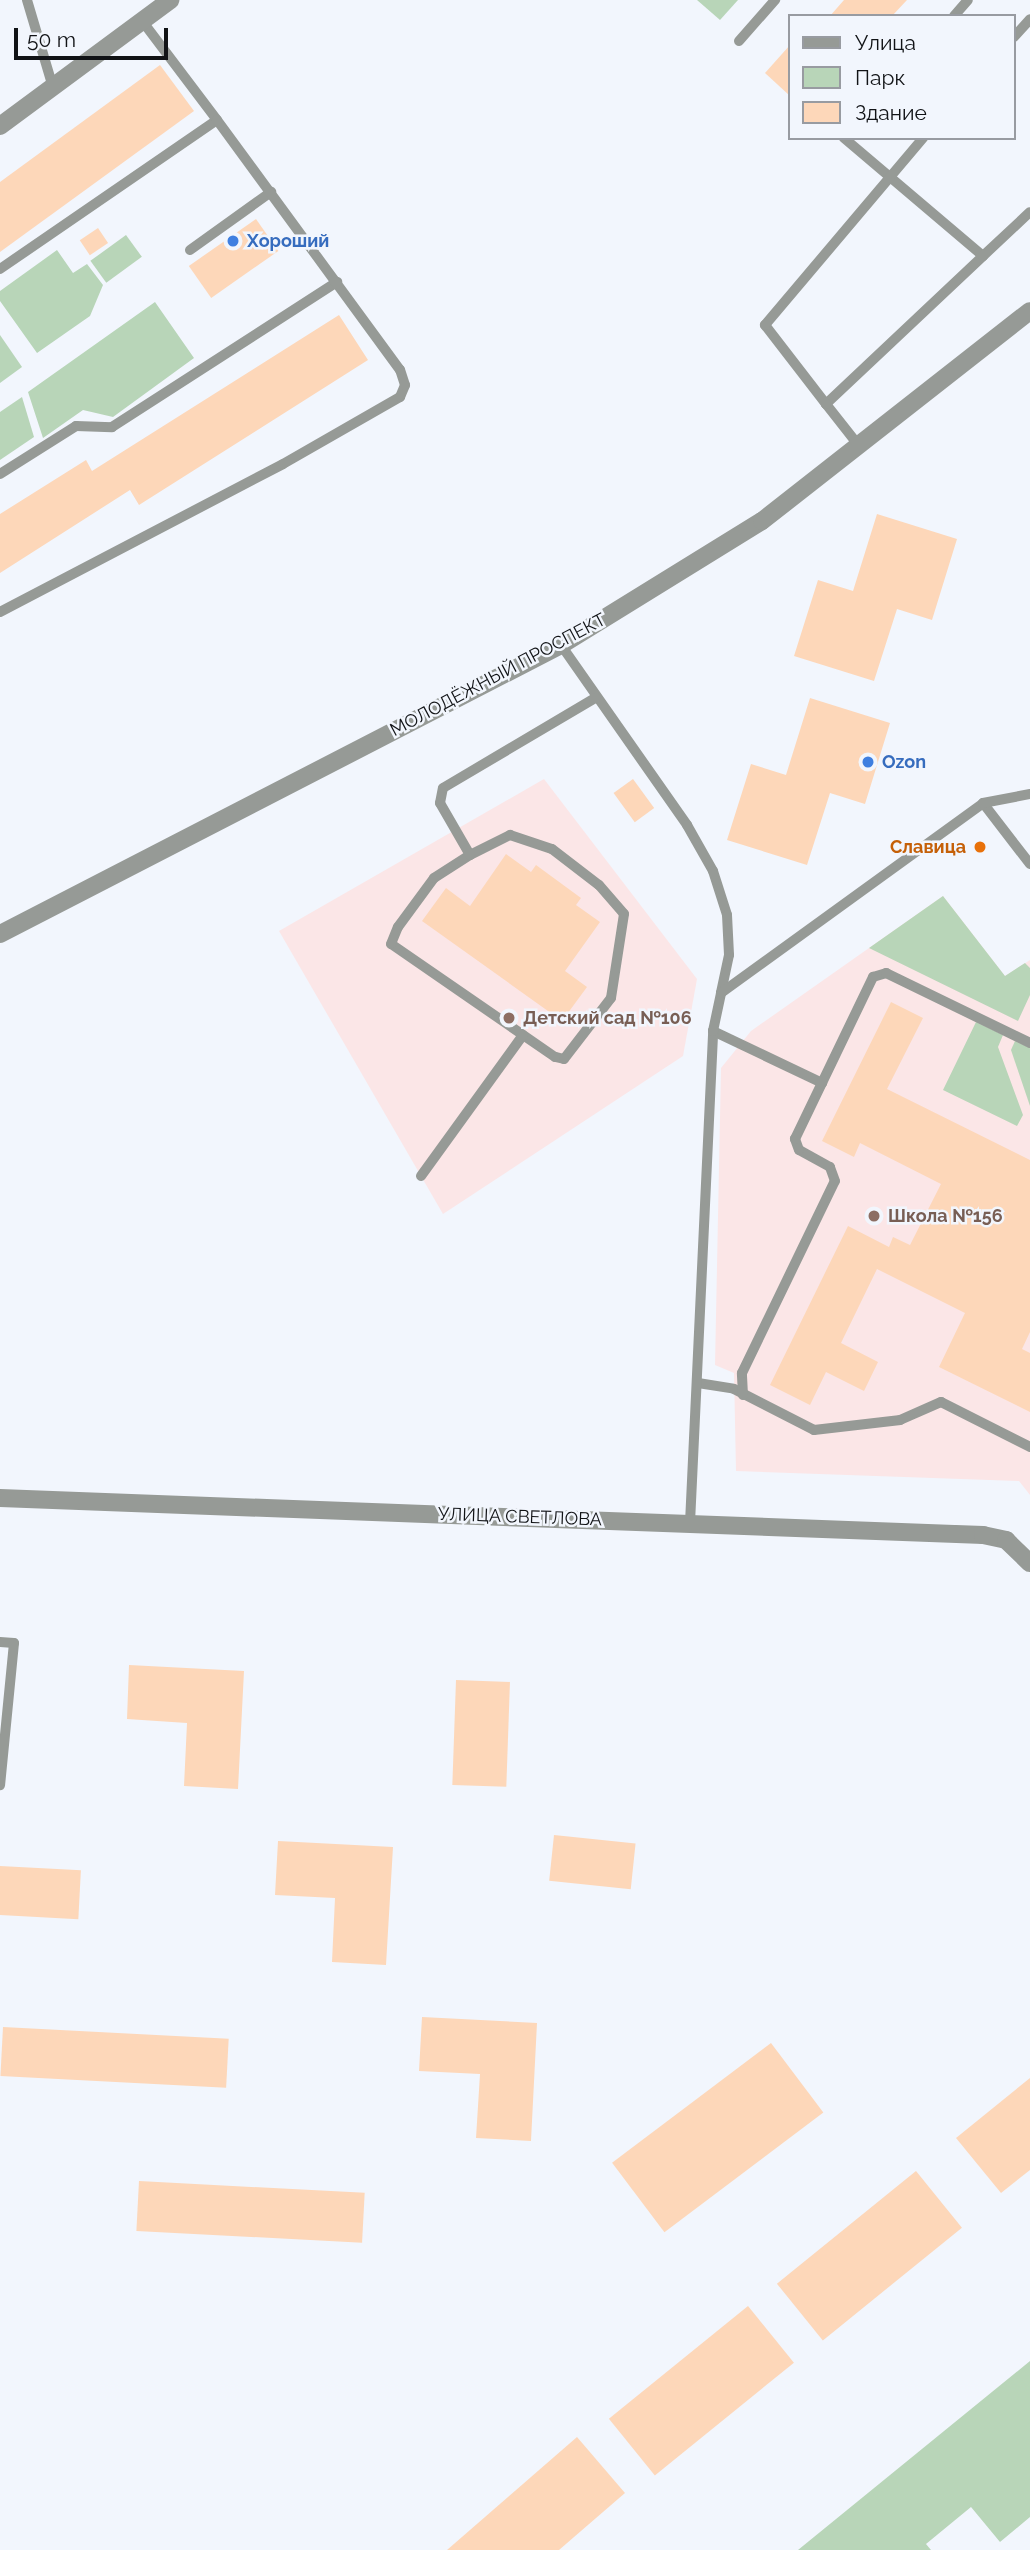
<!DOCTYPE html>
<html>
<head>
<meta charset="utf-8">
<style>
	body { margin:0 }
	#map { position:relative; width:1030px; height:2550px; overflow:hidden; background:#f2f6fd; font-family:Raleway,sans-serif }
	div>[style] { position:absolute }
	.education>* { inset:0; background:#fbe6e7 }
	.green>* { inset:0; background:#b8d5b8; transform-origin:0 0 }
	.building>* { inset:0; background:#fdd7b9; transform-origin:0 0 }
	.service>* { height:10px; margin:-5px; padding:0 5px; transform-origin:5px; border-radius:5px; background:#969a96 }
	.minor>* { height:18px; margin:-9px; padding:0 9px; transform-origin:9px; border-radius:9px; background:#969a96 }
	.dots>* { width:19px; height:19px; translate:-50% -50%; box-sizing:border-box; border:4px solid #f2f6fd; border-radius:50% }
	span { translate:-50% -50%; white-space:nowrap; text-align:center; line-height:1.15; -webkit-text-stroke:5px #f2f6fd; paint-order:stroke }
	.shop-label { font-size:18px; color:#366cbe; font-weight:700 }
	.left { translate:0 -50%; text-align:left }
	.street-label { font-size:18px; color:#111316 }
	.food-label { font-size:18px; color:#c56008; font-weight:700 }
	.right { translate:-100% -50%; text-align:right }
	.education-label { font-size:18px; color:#785e54; font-weight:700 }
	.legend { position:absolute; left:788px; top:14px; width:228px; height:126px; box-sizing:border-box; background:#f2f6fd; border:2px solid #989ba1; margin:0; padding:9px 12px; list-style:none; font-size:21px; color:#111316 }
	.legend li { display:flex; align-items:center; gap:14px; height:35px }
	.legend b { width:35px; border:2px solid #989ba1 }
	.scale { position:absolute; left:14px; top:28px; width:154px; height:32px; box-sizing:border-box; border:4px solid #111316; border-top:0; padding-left:9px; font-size:21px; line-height:24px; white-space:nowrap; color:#111316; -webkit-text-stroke:5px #f2f6fd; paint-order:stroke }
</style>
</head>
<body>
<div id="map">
	<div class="education">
		<div style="clip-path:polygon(544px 779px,697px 979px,683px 1056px,443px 1214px,279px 931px)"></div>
		<div style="clip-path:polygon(943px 896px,1005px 976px,1030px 960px,1030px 1495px,1019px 1481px,736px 1471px,734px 1373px,715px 1365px,721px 1068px,751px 1031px)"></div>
	</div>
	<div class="green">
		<div style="clip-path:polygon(697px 0,738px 0,720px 20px)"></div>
		<div style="left:126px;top:235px;width:27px;height:44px;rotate:54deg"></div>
		<div style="clip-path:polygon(57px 250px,73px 273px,87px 264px,103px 285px,90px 316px,37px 353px,0 301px,0 291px)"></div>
		<div style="clip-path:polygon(155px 302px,194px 358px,113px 417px,83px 410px,43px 438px,28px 392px)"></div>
		<div style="clip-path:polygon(0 335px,22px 367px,0 383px)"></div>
		<div style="clip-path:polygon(22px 397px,34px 437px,0 460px,0 412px)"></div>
		<div style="clip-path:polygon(943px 896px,1005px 976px,1025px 963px,1030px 968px,1030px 995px,1018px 1021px,869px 948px)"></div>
		<div style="clip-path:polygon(976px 1022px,1003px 1035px,998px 1047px,1023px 1115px,1017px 1126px,943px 1090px)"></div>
		<div style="clip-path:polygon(1015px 1041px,1030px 1048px,1030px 1106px,1011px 1050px)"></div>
		<div style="clip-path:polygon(1030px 2361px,1030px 2517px,1000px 2542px,971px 2507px,926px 2544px,931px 2550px,798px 2550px)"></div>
	</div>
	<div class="building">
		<div style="clip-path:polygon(844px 0,907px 0,892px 16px,830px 16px)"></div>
		<div style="clip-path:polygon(790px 45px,790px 96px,765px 73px)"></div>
		<div style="clip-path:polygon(160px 65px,194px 111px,0 252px,0 182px)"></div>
		<div style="left:256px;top:219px;width:39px;height:82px;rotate:55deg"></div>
		<div style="left:98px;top:228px;width:18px;height:22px;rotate:56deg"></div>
		<div style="clip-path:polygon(339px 315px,368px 360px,139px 505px,130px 490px,0 573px,0 514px,86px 460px,92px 471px)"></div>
		<div style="clip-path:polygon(877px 514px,957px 539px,932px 620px,897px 609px,874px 681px,794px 656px,818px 580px,853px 591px)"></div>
		<div style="clip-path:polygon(810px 698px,890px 723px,865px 804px,830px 793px,807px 865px,727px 840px,751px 764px,786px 775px)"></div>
		<div style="left:633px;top:779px;width:36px;height:24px;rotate:54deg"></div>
		<div style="clip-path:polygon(506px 854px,531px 872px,536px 865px,581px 898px,576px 905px,600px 922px,565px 971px,587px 987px,562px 1021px,422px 921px,446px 888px,470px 906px)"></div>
		<div style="clip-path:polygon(891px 1002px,923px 1018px,887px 1089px,1030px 1160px,1030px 1332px,1022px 1349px,1030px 1353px,1030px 1412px,939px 1367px,965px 1313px,877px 1269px,841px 1343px,878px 1362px,864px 1391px,826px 1372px,810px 1405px,770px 1385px,848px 1226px,889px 1247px,893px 1237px,910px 1245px,941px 1184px,860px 1143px,854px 1157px,822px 1141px)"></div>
		<div style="clip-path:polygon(129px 1665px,244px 1671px,238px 1789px,184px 1786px,187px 1723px,127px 1719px)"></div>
		<div style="left:456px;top:1680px;width:54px;height:105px;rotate:2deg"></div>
		<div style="left:554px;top:1835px;width:82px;height:46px;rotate:6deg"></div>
		<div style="clip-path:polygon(278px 1841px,393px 1847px,386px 1965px,332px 1962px,335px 1898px,275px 1895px)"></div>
		<div style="left:0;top:1866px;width:81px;height:49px;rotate:3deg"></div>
		<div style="clip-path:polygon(422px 2017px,537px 2023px,531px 2141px,476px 2138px,480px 2074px,419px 2071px)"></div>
		<div style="left:3px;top:2027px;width:226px;height:49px;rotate:3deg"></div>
		<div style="left:771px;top:2043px;width:87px;height:199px;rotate:53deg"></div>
		<div style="clip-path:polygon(1030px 2078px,1030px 2170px,1001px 2193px,956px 2138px)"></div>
		<div style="left:916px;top:2171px;width:73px;height:179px;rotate:51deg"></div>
		<div style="left:139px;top:2181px;width:226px;height:50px;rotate:3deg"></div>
		<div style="left:748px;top:2306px;width:73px;height:179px;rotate:51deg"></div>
		<div style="clip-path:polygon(577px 2437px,625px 2493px,559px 2550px,447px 2550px)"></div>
	</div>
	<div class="service">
		<div style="left:27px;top:0;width:91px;rotate:73.4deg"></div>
		<div style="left:954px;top:16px;width:21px;rotate:-49deg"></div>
		<div style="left:1014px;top:37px;width:24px;rotate:-48deg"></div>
		<div style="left:739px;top:41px;width:55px;rotate:-48.7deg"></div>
		<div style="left:844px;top:138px;width:182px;rotate:40.3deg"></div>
		<div style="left:983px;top:256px;width:216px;rotate:136.7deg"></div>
		<div style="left:826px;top:404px;width:53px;rotate:51.8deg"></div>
		<div style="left:190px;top:250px;width:100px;rotate:-35.6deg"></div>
		<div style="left:983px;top:256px;width:64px;rotate:-43.1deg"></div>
		<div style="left:0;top:269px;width:263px;rotate:-34.5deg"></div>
		<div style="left:217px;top:120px;width:124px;rotate:-127.1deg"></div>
		<div style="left:826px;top:404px;width:100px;rotate:-127.7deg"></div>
		<div style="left:765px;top:325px;width:245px;rotate:-49.8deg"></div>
		<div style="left:0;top:474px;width:90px;rotate:-32.3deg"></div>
		<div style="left:76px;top:426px;width:36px;rotate:2deg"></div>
		<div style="left:112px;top:427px;width:268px;rotate:-32.8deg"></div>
		<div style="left:0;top:612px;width:319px;rotate:-27.6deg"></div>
		<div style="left:283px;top:464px;width:135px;rotate:-29.8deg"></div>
		<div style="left:400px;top:397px;width:13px;rotate:-67deg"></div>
		<div style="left:405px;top:385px;width:16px;rotate:-108deg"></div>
		<div style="left:400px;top:370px;width:310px;rotate:-126.2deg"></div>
		<div style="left:561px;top:645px;width:220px;rotate:55deg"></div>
		<div style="left:687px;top:825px;width:53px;rotate:60.5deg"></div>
		<div style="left:713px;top:871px;width:46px;rotate:72.3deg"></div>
		<div style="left:727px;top:915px;width:40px;rotate:87.1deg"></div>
		<div style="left:729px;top:955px;width:39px;rotate:102deg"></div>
		<div style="left:983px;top:803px;width:77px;rotate:52.4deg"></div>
		<div style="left:470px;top:855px;width:45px;rotate:-26.6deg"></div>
		<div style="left:510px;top:835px;width:44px;rotate:18.4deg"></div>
		<div style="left:552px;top:849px;width:59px;rotate:37.5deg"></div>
		<div style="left:599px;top:885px;width:38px;rotate:49deg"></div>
		<div style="left:624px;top:914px;width:85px;rotate:98.8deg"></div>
		<div style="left:611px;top:998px;width:77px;rotate:127.6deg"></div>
		<div style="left:564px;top:1059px;width:9px;rotate:-167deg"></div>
		<div style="left:555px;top:1057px;width:199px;rotate:-145.4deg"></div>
		<div style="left:391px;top:944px;width:18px;rotate:-68deg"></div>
		<div style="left:398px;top:927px;width:61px;rotate:-53.7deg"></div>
		<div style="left:434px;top:878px;width:43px;rotate:-32.6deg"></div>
		<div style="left:470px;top:855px;width:60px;rotate:-120deg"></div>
		<div style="left:440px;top:803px;width:15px;rotate:-79deg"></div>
		<div style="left:443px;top:788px;width:177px;rotate:-30.6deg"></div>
		<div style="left:713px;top:1031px;width:121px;rotate:25.5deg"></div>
		<div style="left:421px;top:1176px;width:174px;rotate:-54.1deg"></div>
		<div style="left:698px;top:1383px;width:36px;rotate:9deg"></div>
		<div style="left:734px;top:1389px;width:90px;rotate:27.1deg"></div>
		<div style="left:814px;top:1430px;width:87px;rotate:-6.6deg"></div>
		<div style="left:900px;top:1420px;width:45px;rotate:-23.7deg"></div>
		<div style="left:941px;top:1402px;width:100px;rotate:26.8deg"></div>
		<div style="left:743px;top:1395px;width:22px;rotate:-93deg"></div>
		<div style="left:742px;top:1373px;width:213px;rotate:-64.2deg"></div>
		<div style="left:835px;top:1181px;width:15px;rotate:-110deg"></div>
		<div style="left:830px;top:1167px;width:35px;rotate:-151deg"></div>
		<div style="left:799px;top:1150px;width:12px;rotate:-110deg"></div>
		<div style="left:795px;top:1139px;width:180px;rotate:-64.3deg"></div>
		<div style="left:873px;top:977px;width:14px;rotate:-17deg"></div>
		<div style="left:886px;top:973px;width:160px;rotate:25.9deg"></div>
		<div style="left:690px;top:1523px;width:493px;rotate:-87.3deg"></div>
		<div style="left:713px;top:1031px;width:39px;rotate:-78deg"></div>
		<div style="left:721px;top:993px;width:324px;rotate:-35.9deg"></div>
		<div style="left:983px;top:803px;width:48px;rotate:-10.8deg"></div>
		<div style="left:0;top:1642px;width:14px;rotate:4deg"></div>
		<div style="left:14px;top:1643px;width:143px;rotate:95.6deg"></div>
	</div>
	<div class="minor">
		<div style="left:0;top:126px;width:212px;rotate:-36.5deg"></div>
		<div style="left:0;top:934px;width:631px;rotate:-27.26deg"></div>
		<div style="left:561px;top:645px;width:236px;rotate:-31.7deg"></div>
		<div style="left:762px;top:521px;width:340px;rotate:-38.1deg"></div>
		<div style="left:0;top:1498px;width:984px;rotate:2.16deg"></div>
		<div style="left:983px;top:1535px;width:24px;rotate:12deg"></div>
		<div style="left:1006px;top:1540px;width:33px;rotate:44deg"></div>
	</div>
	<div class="dots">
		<div style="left:233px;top:241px;background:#3f7fe0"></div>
		<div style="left:868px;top:762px;background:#3f7fe0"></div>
		<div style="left:980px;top:847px;background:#e8710a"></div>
		<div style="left:509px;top:1018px;background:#8d6e63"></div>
		<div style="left:874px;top:1216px;background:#8d6e63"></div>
	</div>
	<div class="shop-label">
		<span class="left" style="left:247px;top:241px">Хороший</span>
		<span class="left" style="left:882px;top:762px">Ozon</span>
	</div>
	<div class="street-label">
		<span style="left:498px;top:675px;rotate:-28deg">МОЛОДЁЖНЫЙ ПРОСПЕКТ</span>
		<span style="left:520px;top:1517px;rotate:2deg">УЛИЦА СВЕТЛОВА</span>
	</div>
	<div class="food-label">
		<span class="right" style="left:966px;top:847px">Славица</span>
	</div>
	<div class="education-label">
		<span class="left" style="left:523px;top:1018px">Детский сад №106</span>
		<span class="left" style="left:888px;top:1216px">Школа №156</span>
	</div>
	<ul class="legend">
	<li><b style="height:9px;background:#969a96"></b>Улица</li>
	<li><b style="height:19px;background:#b8d5b8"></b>Парк</li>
	<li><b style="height:19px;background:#fdd7b9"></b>Здание</li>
	</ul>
	<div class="scale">50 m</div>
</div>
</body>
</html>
